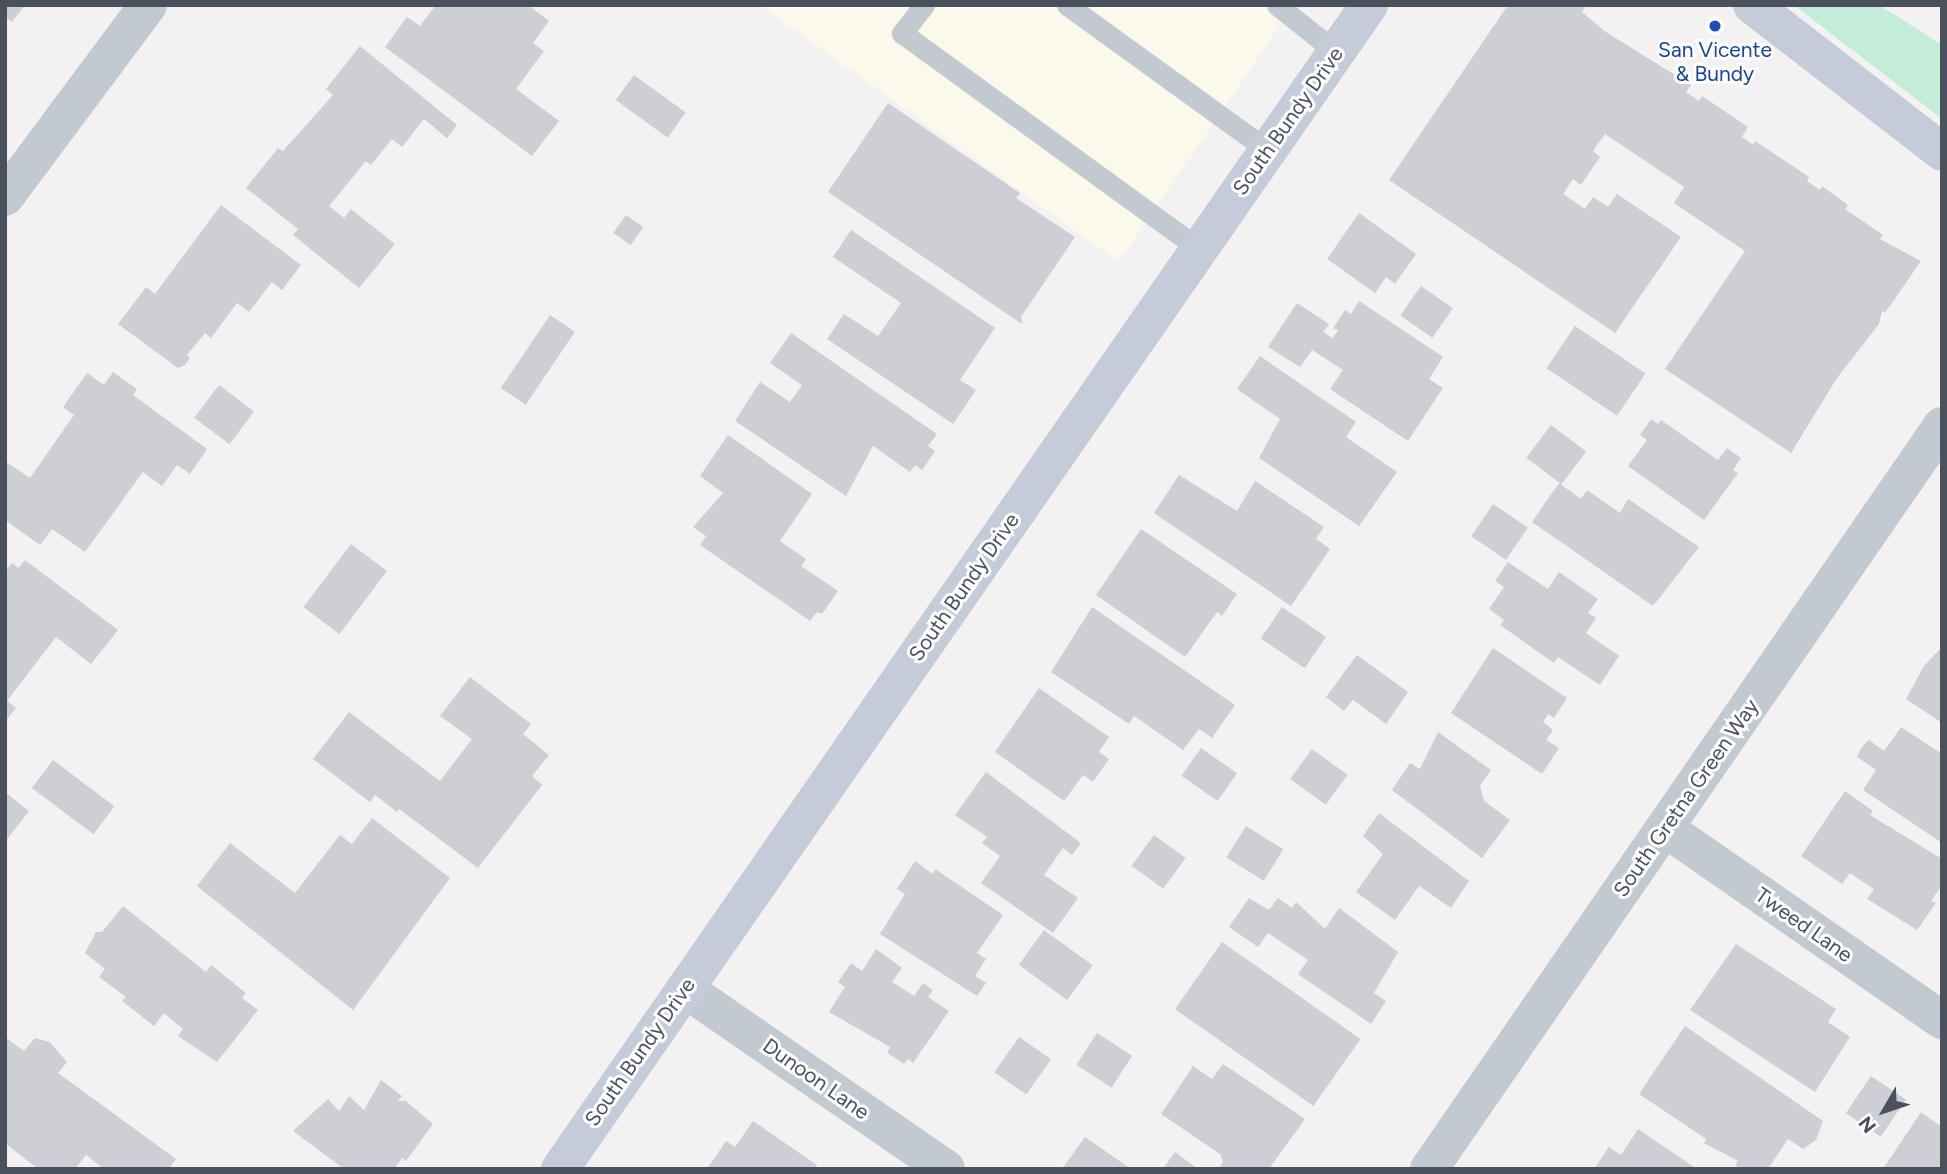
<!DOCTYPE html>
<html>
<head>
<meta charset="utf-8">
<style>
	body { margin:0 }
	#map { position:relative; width:1947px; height:1174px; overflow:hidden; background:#f3f1f1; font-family:Figtree,sans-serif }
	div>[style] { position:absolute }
	.commercial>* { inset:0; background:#fbf9ec }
	.green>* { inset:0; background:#c3edd9 }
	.building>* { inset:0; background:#cecfd5; transform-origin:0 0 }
	.lane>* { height:21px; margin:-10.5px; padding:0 10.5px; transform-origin:10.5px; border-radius:10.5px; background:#c3c9d1 }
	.street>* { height:38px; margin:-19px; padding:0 19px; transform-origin:19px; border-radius:19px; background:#c3c9d1 }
	.secondary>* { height:38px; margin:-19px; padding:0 19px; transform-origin:19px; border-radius:19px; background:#c5cbd8 }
	.dots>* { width:19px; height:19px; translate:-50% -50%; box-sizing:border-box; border:4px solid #fff; border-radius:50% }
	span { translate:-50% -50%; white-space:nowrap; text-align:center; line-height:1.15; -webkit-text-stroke:6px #fff; paint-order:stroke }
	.transit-label { font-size:21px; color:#164399 }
	.street-label { font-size:21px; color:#4a515d }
	.frame { position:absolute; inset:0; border:7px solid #4a515d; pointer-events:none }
	.north { position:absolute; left:1849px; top:1076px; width:70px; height:70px; -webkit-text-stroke:5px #fff; paint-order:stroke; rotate:231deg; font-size:19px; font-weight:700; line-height:28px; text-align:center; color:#4a515d }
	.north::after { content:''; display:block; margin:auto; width:24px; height:32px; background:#4a515d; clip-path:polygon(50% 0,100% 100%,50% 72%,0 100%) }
</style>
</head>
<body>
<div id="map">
	<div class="commercial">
		<div style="clip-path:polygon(760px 5px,1294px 5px,1119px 262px)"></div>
	</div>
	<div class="green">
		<div style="clip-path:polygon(1794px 5px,1879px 5px,1942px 45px,1942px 119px)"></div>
	</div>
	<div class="building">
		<div style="clip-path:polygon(5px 5px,25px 5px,12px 22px,5px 17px)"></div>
		<div style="clip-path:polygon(436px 5px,528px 5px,549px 21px,533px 43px,544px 51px,516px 89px,559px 121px,532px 156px,385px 47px,407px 17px,420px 26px)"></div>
		<div style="clip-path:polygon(1508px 5px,1586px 5px,1582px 12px,1606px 32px,1691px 85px,1686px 92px,1699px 101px,1702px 96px,1748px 127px,1742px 137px,1753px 145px,1755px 141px,1809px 177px,1807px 181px,1820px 190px,1822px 186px,1848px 205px,1845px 209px,1883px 235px,1880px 239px,1921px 261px,1885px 313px,1882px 311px,1879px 324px,1837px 378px,1791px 453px,1665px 369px,1745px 251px,1674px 203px,1684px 187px,1605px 134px,1593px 151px,1600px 157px,1581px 185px,1573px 179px,1563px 194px,1585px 209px,1593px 197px,1608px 207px,1617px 194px,1681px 237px,1615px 333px,1389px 180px)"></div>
		<div style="clip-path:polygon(360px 46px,457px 125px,447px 138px,424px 119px,402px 147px,392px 139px,371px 165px,366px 161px,329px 206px,344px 218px,351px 209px,395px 244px,359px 288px,293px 235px,298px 229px,246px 188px,278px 148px,283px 151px,333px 95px,326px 89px)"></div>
		<div style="left:634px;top:75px;width:64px;height:31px;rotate:36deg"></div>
		<div style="clip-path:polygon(888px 103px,1020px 193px,1016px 198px,1075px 237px,1021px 317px,1022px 324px,828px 192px)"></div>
		<div style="clip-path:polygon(221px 205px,301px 265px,282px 290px,272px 282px,249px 312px,237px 303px,211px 338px,205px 333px,187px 355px,190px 358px,185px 365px,178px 368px,118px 324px,146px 287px,155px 294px)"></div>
		<div style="clip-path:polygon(1359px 213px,1416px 254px,1395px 284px,1386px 277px,1375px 293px,1327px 259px)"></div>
		<div style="left:626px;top:215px;width:21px;height:22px;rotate:35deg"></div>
		<div style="clip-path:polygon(851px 230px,995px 328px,960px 380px,976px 390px,953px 424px,827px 339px,844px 314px,878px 336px,901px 303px,833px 257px)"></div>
		<div style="left:1421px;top:286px;width:39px;height:36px;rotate:35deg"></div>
		<div style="clip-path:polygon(1359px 301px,1443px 357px,1429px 379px,1443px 388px,1408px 441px,1330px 389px,1343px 370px,1312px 350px,1300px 367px,1268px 347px,1297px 303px,1329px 324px,1323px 332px,1333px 338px,1338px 330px,1333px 328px,1345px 310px,1351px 314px)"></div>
		<div style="left:550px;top:315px;width:30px;height:88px;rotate:34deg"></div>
		<div style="left:1575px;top:326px;width:85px;height:51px;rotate:34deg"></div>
		<div style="clip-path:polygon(791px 333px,937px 434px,928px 446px,935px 451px,922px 470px,915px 465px,910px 472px,873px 446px,846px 496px,735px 421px,760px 382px,790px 402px,802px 385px,770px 363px)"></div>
		<div style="clip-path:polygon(1260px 356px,1356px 422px,1346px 437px,1397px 472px,1359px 526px,1259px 458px,1280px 419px,1237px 389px)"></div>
		<div style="clip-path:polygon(113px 372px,137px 389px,133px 395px,207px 449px,190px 474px,177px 465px,162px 486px,143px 472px,85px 552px,52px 529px,40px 545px,5px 520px,5px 461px,30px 478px,74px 415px,63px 407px,87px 373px,104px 385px)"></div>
		<div style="left:219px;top:385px;width:44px;height:41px;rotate:37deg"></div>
		<div style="clip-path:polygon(1651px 419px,1658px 424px,1661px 420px,1718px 460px,1727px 448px,1741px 458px,1733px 470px,1738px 473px,1704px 520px,1628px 466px,1647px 440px,1640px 435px)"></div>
		<div style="left:1551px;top:425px;width:44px;height:41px;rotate:37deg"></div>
		<div style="clip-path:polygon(728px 435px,812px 494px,780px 541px,806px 559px,801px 566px,838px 591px,822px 614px,817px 612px,810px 621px,700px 545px,706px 536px,693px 527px,723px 493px,700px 476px)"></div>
		<div style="clip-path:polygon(1179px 475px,1237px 511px,1255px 481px,1324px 527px,1316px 539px,1330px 549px,1291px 606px,1154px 513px)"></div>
		<div style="clip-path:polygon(1559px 483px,1581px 499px,1587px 490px,1620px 513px,1628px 499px,1699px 547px,1653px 606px,1532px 522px)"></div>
		<div style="left:1493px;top:504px;width:42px;height:39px;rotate:34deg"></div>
		<div style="clip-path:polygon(1141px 529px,1237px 594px,1222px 616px,1217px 612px,1185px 657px,1096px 595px)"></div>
		<div style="left:351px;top:544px;width:45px;height:79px;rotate:37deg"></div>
		<div style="clip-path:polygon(25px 560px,118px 630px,91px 664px,56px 637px,7px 701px,16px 708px,5px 722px,5px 572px,12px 563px,18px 568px)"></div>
		<div style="clip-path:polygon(1508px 562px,1548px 589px,1559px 572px,1598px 599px,1588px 613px,1596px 618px,1586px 633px,1619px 656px,1600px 685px,1558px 657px,1554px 663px,1500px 625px,1504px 620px,1489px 609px,1504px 587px,1495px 581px)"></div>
		<div style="clip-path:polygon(1092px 607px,1235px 705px,1212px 738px,1199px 729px,1183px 750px,1134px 716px,1129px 724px,1051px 672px)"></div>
		<div style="left:1282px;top:607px;width:53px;height:38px;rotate:34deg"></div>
		<div style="clip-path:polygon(1942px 647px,1942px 723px,1906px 699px,1924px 666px)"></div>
		<div style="clip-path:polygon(1493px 648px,1567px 698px,1554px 718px,1548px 714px,1543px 722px,1553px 730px,1546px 740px,1559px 748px,1542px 774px,1451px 713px)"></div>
		<div style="clip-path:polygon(1357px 655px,1408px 692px,1386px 724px,1353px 700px,1344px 711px,1326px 697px)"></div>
		<div style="clip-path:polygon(470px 677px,531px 724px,523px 734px,549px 755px,532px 776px,542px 785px,478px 868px,399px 809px,397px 812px,375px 795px,370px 802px,313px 759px,349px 712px,440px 781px,472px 739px,440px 716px)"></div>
		<div style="clip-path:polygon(1039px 688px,1109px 737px,1099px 752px,1109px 759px,1093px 782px,1083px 775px,1064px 801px,995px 752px)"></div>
		<div style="clip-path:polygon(1901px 727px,1942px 754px,1942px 843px,1863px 790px,1876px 770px,1857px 757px,1861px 748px,1869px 740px,1884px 751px)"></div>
		<div style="clip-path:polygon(1438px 732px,1491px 770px,1480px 786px,1484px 801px,1510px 820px,1482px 858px,1392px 790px,1410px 763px,1420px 769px)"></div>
		<div style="left:1201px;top:748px;width:44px;height:34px;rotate:35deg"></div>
		<div style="left:1312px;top:749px;width:44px;height:37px;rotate:36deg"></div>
		<div style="left:53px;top:760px;width:77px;height:35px;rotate:37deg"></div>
		<div style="clip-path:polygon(986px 772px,1081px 843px,1072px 855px,1063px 848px,1044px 875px,1078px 898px,1053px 933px,981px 883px,1000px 856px,982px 843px,987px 837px,955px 815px)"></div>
		<div style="clip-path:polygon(1845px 791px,1873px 811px,1870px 815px,1942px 859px,1942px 885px,1931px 901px,1936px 903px,1917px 930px,1867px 899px,1874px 889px,1850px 873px,1842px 884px,1801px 856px)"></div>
		<div style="clip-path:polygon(5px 792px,29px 811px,5px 842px)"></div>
		<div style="clip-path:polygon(1379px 813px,1469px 881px,1451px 908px,1419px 886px,1395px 920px,1356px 892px,1383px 854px,1363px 836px)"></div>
		<div style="clip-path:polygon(372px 818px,450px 878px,353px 1010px,197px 886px,230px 843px,295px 893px,340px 835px,352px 844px)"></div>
		<div style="left:1246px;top:826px;width:44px;height:37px;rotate:32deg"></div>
		<div style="left:1154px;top:835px;width:39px;height:38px;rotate:36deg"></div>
		<div style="clip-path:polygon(915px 861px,933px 874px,935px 869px,1003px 915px,977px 953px,986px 959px,975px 976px,986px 983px,977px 996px,880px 934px,905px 894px,897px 889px)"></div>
		<div style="clip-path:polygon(1249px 898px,1269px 910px,1278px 898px,1292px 908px,1296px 902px,1325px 929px,1339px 908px,1398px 952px,1374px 993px,1386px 1001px,1371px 1024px,1298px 974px,1308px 960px,1268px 933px,1258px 947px,1229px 927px)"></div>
		<div style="clip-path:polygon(123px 906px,206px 972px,211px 965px,246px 993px,242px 998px,258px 1010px,217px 1062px,178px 1036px,183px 1029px,164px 1013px,154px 1026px,122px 1001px,126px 997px,99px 977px,105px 969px,85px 953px,96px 932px,102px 932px)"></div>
		<div style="left:1044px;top:930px;width:60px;height:43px;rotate:36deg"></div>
		<div style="left:1222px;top:942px;width:169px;height:82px;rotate:35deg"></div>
		<div style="clip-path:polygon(1736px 944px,1836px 1009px,1828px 1022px,1850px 1037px,1815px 1092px,1690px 1010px)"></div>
		<div style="clip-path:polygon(876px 949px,902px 968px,892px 982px,914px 996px,923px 983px,933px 990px,928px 997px,949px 1011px,913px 1063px,908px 1059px,904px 1064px,887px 1053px,890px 1047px,829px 1012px,845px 987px,838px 982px,851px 963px,862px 971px)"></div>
		<div style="clip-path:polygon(1685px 1026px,1823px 1121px,1816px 1140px,1803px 1149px,1788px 1139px,1768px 1169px,1741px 1169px,1735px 1165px,1738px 1161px,1704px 1143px,1706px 1139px,1639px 1094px)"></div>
		<div style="left:1097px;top:1033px;width:42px;height:38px;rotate:33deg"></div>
		<div style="clip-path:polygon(5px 1037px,24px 1051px,35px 1038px,50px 1042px,67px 1062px,58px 1073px,176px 1159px,169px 1169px,104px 1169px,86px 1155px,75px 1169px,38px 1169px,5px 1143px)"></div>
		<div style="left:1019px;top:1037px;width:39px;height:43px;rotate:35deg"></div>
		<div style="clip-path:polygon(1223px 1064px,1305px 1119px,1269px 1169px,1219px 1169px,1223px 1162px,1220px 1154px,1161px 1114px,1193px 1066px,1212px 1079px)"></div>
		<div style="left:1871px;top:1076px;width:42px;height:45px;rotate:34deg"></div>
		<div style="clip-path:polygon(381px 1080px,402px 1096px,398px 1101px,406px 1101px,433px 1124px,406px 1161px,402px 1158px,394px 1169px,344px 1169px,293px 1131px,328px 1099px,339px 1111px,349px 1096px,364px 1110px)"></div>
		<div style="clip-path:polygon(1921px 1112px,1942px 1127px,1942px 1169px,1883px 1169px)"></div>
		<div style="clip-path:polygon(753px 1121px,817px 1165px,815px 1169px,707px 1169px,726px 1141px,735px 1147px)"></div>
		<div style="clip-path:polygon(1638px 1129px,1697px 1169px,1594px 1169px,1609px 1147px,1621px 1155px)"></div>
		<div style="clip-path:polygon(1085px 1137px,1131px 1169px,1062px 1169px)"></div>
		<div style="clip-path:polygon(1175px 1152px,1198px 1169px,1163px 1169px)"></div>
	</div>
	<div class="lane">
		<div style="left:924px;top:5px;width:36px;rotate:128deg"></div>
		<div style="left:902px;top:33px;width:366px;rotate:36deg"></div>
		<div style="left:1067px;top:5px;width:247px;rotate:35.9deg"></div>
		<div style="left:1277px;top:5px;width:75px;rotate:38.5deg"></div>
	</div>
	<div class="street">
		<div style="left:5px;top:197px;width:239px;rotate:-53.3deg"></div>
		<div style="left:1666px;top:829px;width:336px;rotate:34.7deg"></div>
		<div style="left:685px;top:989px;width:317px;rotate:34.6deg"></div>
		<div style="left:1429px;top:1169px;width:903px;rotate:-55.38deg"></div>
	</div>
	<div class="secondary">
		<div style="left:1752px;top:5px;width:240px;rotate:37.7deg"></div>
		<div style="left:560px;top:1169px;width:1418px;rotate:-55.2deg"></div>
	</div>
	<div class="dots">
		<div style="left:1715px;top:26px;background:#1a4fb4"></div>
	</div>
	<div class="transit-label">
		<span style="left:1715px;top:62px">San Vicente<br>&amp; Bundy</span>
	</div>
	<div class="street-label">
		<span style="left:1288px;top:121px;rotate:-55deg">South Bundy Drive</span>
		<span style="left:964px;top:587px;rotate:-55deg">South Bundy Drive</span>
		<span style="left:1686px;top:798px;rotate:-55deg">South Gretna Green Way</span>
		<span style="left:1804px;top:925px;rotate:35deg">Tweed Lane</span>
		<span style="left:640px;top:1052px;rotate:-55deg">South Bundy Drive</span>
		<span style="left:816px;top:1079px;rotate:35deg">Dunoon Lane</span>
	</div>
	<div class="frame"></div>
	<div class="north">N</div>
</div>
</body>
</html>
